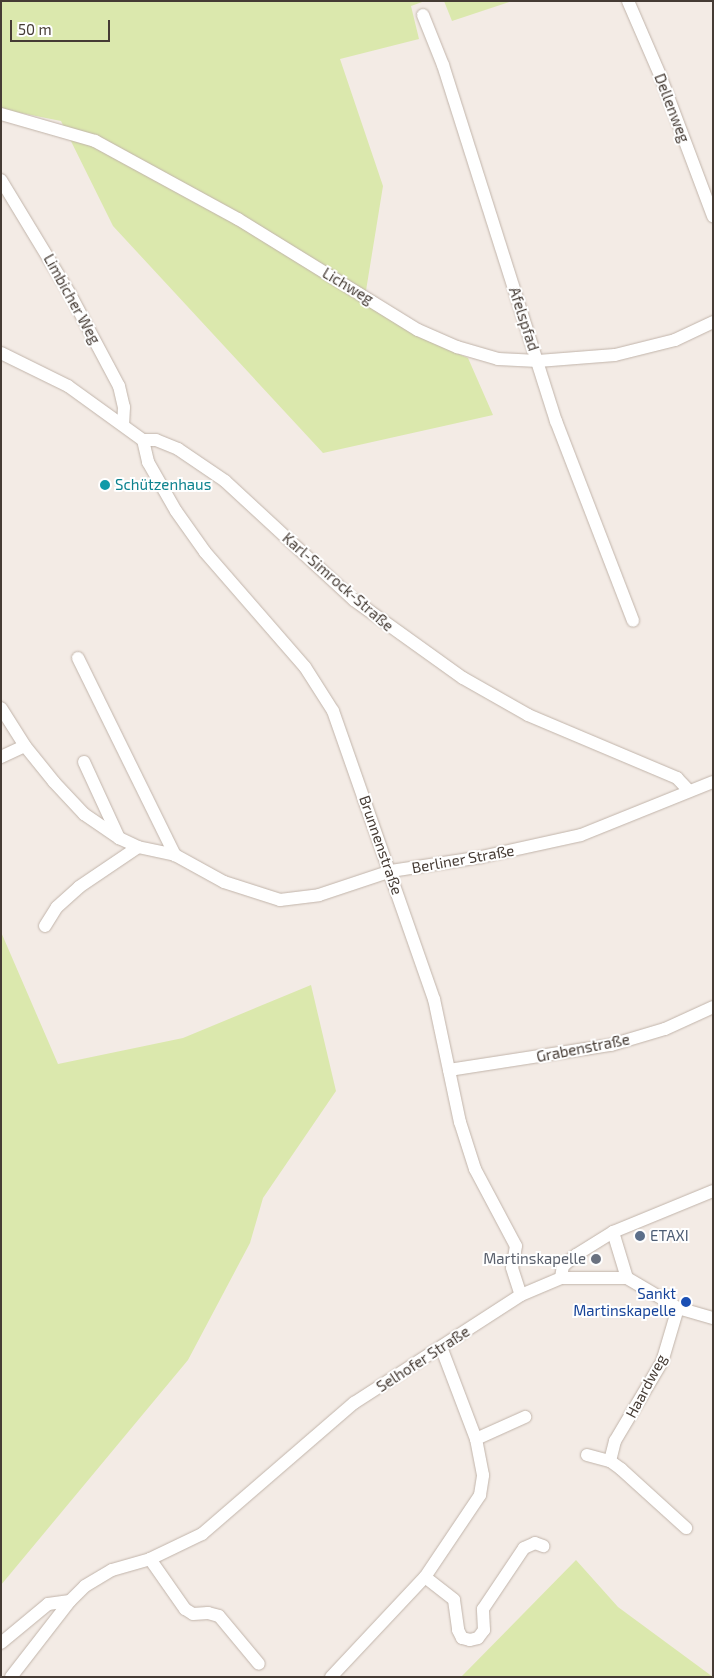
<!DOCTYPE html>
<html>
<head>
<meta charset="utf-8">
<style>
	body { margin:0 }
	#map { position:relative; width:714px; height:1678px; overflow:hidden; background:#f3ebe5; font-family:"Exo 2",sans-serif }
	div>[style] { position:absolute }
	.green>* { inset:0; background:#dbe8ad }
	.roads { filter:drop-shadow(0 0 1px #c1b4aa) drop-shadow(0 0 1px #c1b4aa) }
	.street>* { height:12px; margin:-6px; padding:0 6px; transform-origin:6px; border-radius:6px; background:#fff }
	.dots>* { width:14px; height:14px; translate:-50% -50%; box-sizing:border-box; border:2px solid #fff; border-radius:50% }
	span { translate:-50% -50%; white-space:nowrap; text-align:center; line-height:1.15; -webkit-text-stroke:4px #fff; paint-order:stroke }
	.street-label { font-size:15px; color:#453b34 }
	.culture-label { font-size:15px; color:#0d838f }
	.left { translate:0 -50%; text-align:left }
	.service-label { font-size:15px; color:#4e5e75 }
	.worship-label { font-size:15px; color:#5b616d }
	.right { translate:-100% -50%; text-align:right }
	.transit-label { font-size:15px; color:#164399 }
	.frame { position:absolute; inset:0; border:2px solid #453b34; pointer-events:none }
	.scale { position:absolute; left:10px; top:20px; width:100px; height:22px; box-sizing:border-box; border:2px solid #453b34; border-top:0; padding-left:6px; font-size:15px; line-height:18px; white-space:nowrap; color:#453b34; -webkit-text-stroke:4px #fff; paint-order:stroke }
</style>
</head>
<body>
<div id="map">
	<div class="green">
		<div style="clip-path:polygon(1px 1px,425px 1px,411px 6px,419px 39px,340px 59px,383px 186px,364px 303px,417px 336px,468px 358px,493px 415px,323px 453px,113px 226px,61px 121px,1px 109px)"></div>
		<div style="clip-path:polygon(444px 1px,512px 1px,452px 21px)"></div>
		<div style="clip-path:polygon(1px 932px,58px 1064px,183px 1038px,311px 985px,336px 1091px,263px 1198px,250px 1243px,188px 1360px,1px 1585px)"></div>
		<div style="clip-path:polygon(576px 1560px,618px 1607px,713px 1677px,461px 1677px)"></div>
	</div>
	<div class="roads">
		<div class="street">
			<div style="left:628px;top:1px;width:81px;rotate:66.6deg"></div>
			<div style="left:660px;top:75px;width:151px;rotate:69.4deg"></div>
			<div style="left:423px;top:15px;width:54px;rotate:68.2deg"></div>
			<div style="left:443px;top:65px;width:374px;rotate:72.4deg"></div>
			<div style="left:556px;top:421px;width:214px;rotate:68.9deg"></div>
			<div style="left:1px;top:114px;width:98px;rotate:16deg"></div>
			<div style="left:95px;top:141px;width:163px;rotate:28.6deg"></div>
			<div style="left:238px;top:219px;width:211px;rotate:31.7deg"></div>
			<div style="left:418px;top:330px;width:43px;rotate:23.6deg"></div>
			<div style="left:457px;top:347px;width:43px;rotate:16.3deg"></div>
			<div style="left:498px;top:359px;width:40px;rotate:2.9deg"></div>
			<div style="left:538px;top:361px;width:77px;rotate:-4.5deg"></div>
			<div style="left:615px;top:355px;width:62px;rotate:-14deg"></div>
			<div style="left:675px;top:340px;width:42px;rotate:-25.3deg"></div>
			<div style="left:1px;top:180px;width:133px;rotate:58.8deg"></div>
			<div style="left:70px;top:294px;width:104px;rotate:62deg"></div>
			<div style="left:119px;top:386px;width:22px;rotate:77deg"></div>
			<div style="left:124px;top:407px;width:17px;rotate:93deg"></div>
			<div style="left:1px;top:353px;width:75px;rotate:26.2deg"></div>
			<div style="left:68px;top:386px;width:92px;rotate:35.8deg"></div>
			<div style="left:143px;top:440px;width:13px"></div>
			<div style="left:156px;top:440px;width:24px;rotate:22deg"></div>
			<div style="left:178px;top:449px;width:57px;rotate:34.2deg"></div>
			<div style="left:225px;top:481px;width:176px;rotate:42.7deg"></div>
			<div style="left:354px;top:600px;width:134px;rotate:35.6deg"></div>
			<div style="left:463px;top:678px;width:75px;rotate:29.6deg"></div>
			<div style="left:528px;top:715px;width:162px;rotate:22.9deg"></div>
			<div style="left:677px;top:778px;width:16px;rotate:47deg"></div>
			<div style="left:143px;top:440px;width:23px;rotate:77deg"></div>
			<div style="left:148px;top:462px;width:56px;rotate:60.3deg"></div>
			<div style="left:176px;top:511px;width:50px;rotate:54.7deg"></div>
			<div style="left:205px;top:552px;width:152px;rotate:49deg"></div>
			<div style="left:305px;top:667px;width:52px;rotate:57.5deg"></div>
			<div style="left:333px;top:711px;width:305px;rotate:70.7deg"></div>
			<div style="left:434px;top:999px;width:126px;rotate:78.1deg"></div>
			<div style="left:460px;top:1122px;width:49px;rotate:72.3deg"></div>
			<div style="left:475px;top:1169px;width:87px;rotate:62deg"></div>
			<div style="left:516px;top:1246px;width:22px;rotate:100deg"></div>
			<div style="left:512px;top:1268px;width:28px;rotate:72deg"></div>
			<div style="left:78px;top:658px;width:220px;rotate:63.8deg"></div>
			<div style="left:1px;top:708px;width:45px;rotate:57.7deg"></div>
			<div style="left:25px;top:746px;width:46px;rotate:51.1deg"></div>
			<div style="left:54px;top:782px;width:44px;rotate:46.8deg"></div>
			<div style="left:84px;top:814px;width:42px;rotate:34.4deg"></div>
			<div style="left:119px;top:838px;width:21px;rotate:25deg"></div>
			<div style="left:138px;top:847px;width:38px;rotate:12deg"></div>
			<div style="left:175px;top:855px;width:56px;rotate:28.9deg"></div>
			<div style="left:224px;top:882px;width:59px;rotate:17.8deg"></div>
			<div style="left:280px;top:900px;width:39px;rotate:-7deg"></div>
			<div style="left:319px;top:895px;width:76px;rotate:-18.4deg"></div>
			<div style="left:391px;top:871px;width:91px;rotate:-8.8deg"></div>
			<div style="left:481px;top:857px;width:102px;rotate:-12.4deg"></div>
			<div style="left:581px;top:835px;width:142px;rotate:-21.9deg"></div>
			<div style="left:1px;top:757px;width:26px;rotate:-25deg"></div>
			<div style="left:84px;top:762px;width:84px;rotate:65.3deg"></div>
			<div style="left:45px;top:926px;width:22px;rotate:-58deg"></div>
			<div style="left:57px;top:907px;width:30px;rotate:-42deg"></div>
			<div style="left:79px;top:887px;width:71px;rotate:-34.1deg"></div>
			<div style="left:449px;top:1070px;width:164px;rotate:-8.8deg"></div>
			<div style="left:611px;top:1045px;width:56px;rotate:-16.5deg"></div>
			<div style="left:665px;top:1029px;width:53px;rotate:-24.6deg"></div>
			<div style="left:613px;top:1232px;width:48px;rotate:73.1deg"></div>
			<div style="left:627px;top:1278px;width:59px;rotate:30.5deg"></div>
			<div style="left:678px;top:1308px;width:36px;rotate:16deg"></div>
			<div style="left:561px;top:1278px;width:12px;rotate:-81deg"></div>
			<div style="left:563px;top:1266px;width:17px;rotate:-40deg"></div>
			<div style="left:576px;top:1255px;width:44px;rotate:-31.9deg"></div>
			<div style="left:613px;top:1232px;width:108px;rotate:-22.3deg"></div>
			<div style="left:476px;top:1439px;width:54px;rotate:-24.2deg"></div>
			<div style="left:587px;top:1455px;width:24px;rotate:15deg"></div>
			<div style="left:610px;top:1461px;width:14px;rotate:36deg"></div>
			<div style="left:621px;top:1469px;width:88px;rotate:42.2deg"></div>
			<div style="left:610px;top:1461px;width:21px;rotate:-76deg"></div>
			<div style="left:615px;top:1441px;width:92px;rotate:-59.3deg"></div>
			<div style="left:662px;top:1362px;width:56px;rotate:-73.5deg"></div>
			<div style="left:150px;top:1559px;width:61px;rotate:55deg"></div>
			<div style="left:185px;top:1609px;width:9px;rotate:32deg"></div>
			<div style="left:193px;top:1614px;width:15px;rotate:-4deg"></div>
			<div style="left:208px;top:1613px;width:11px;rotate:15deg"></div>
			<div style="left:219px;top:1616px;width:62px;rotate:50.2deg"></div>
			<div style="left:425px;top:1577px;width:37px;rotate:38deg"></div>
			<div style="left:454px;top:1600px;width:30px;rotate:82deg"></div>
			<div style="left:458px;top:1630px;width:9px;rotate:63deg"></div>
			<div style="left:462px;top:1638px;width:8px;rotate:14deg"></div>
			<div style="left:470px;top:1640px;width:8px;rotate:-14deg"></div>
			<div style="left:478px;top:1638px;width:10px;rotate:-53deg"></div>
			<div style="left:484px;top:1630px;width:21px;rotate:-93deg"></div>
			<div style="left:483px;top:1609px;width:73px;rotate:-56.1deg"></div>
			<div style="left:524px;top:1548px;width:12px;rotate:-24deg"></div>
			<div style="left:535px;top:1543px;width:9px;rotate:21deg"></div>
			<div style="left:1px;top:1643px;width:61px;rotate:-39.7deg"></div>
			<div style="left:48px;top:1604px;width:22px;rotate:-8deg"></div>
			<div style="left:11px;top:1677px;width:96px;rotate:-52.2deg"></div>
			<div style="left:70px;top:1601px;width:21px;rotate:-45deg"></div>
			<div style="left:85px;top:1586px;width:31px;rotate:-31deg"></div>
			<div style="left:112px;top:1570px;width:40px;rotate:-16deg"></div>
			<div style="left:150px;top:1559px;width:58px;rotate:-25.7deg"></div>
			<div style="left:202px;top:1534px;width:201px;rotate:-40.8deg"></div>
			<div style="left:354px;top:1403px;width:199px;rotate:-32.9deg"></div>
			<div style="left:521px;top:1295px;width:43px;rotate:-23deg"></div>
			<div style="left:561px;top:1278px;width:66px"></div>
			<div style="left:331px;top:1677px;width:137px;rotate:-46.8deg"></div>
			<div style="left:425px;top:1577px;width:99px;rotate:-56.1deg"></div>
			<div style="left:480px;top:1495px;width:20px;rotate:-81deg"></div>
			<div style="left:483px;top:1475px;width:37px;rotate:-101deg"></div>
			<div style="left:476px;top:1439px;width:98px;rotate:-110.8deg"></div>
		</div>
	</div>
	<div class="dots">
		<div style="left:105px;top:485px;background:#0f9aa8"></div>
		<div style="left:640px;top:1236px;background:#5c6f8a"></div>
		<div style="left:596px;top:1259px;background:#6b7280"></div>
		<div style="left:686px;top:1302px;background:#1a4fb4"></div>
	</div>
	<div class="street-label">
		<span style="left:672px;top:108px;rotate:69deg">Dellenweg</span>
		<span style="left:348px;top:286px;rotate:31deg">Lichweg</span>
		<span style="left:72px;top:299px;rotate:61deg">Limbicher Weg</span>
		<span style="left:524px;top:319px;rotate:72deg">Afelspfad</span>
		<span style="left:338px;top:582px;rotate:41deg">Karl-Simrock-Straße</span>
		<span style="left:381px;top:845px;rotate:71deg">Brunnenstraße</span>
		<span style="left:463px;top:859px;rotate:-10deg">Berliner Straße</span>
		<span style="left:583px;top:1048px;rotate:-11deg">Grabenstraße</span>
		<span style="left:423px;top:1359px;rotate:-33deg">Selhofer Straße</span>
		<span style="left:646px;top:1386px;rotate:-62deg">Haardweg</span>
	</div>
	<div class="culture-label">
		<span class="left" style="left:115px;top:485px">Schützenhaus</span>
	</div>
	<div class="service-label">
		<span class="left" style="left:650px;top:1236px">ETAXI</span>
	</div>
	<div class="worship-label">
		<span class="right" style="left:586px;top:1259px">Martinskapelle</span>
	</div>
	<div class="transit-label">
		<span class="right" style="left:676px;top:1302px">Sankt<br>Martinskapelle</span>
	</div>
	<div class="frame"></div>
	<div class="scale">50 m</div>
</div>
</body>
</html>
